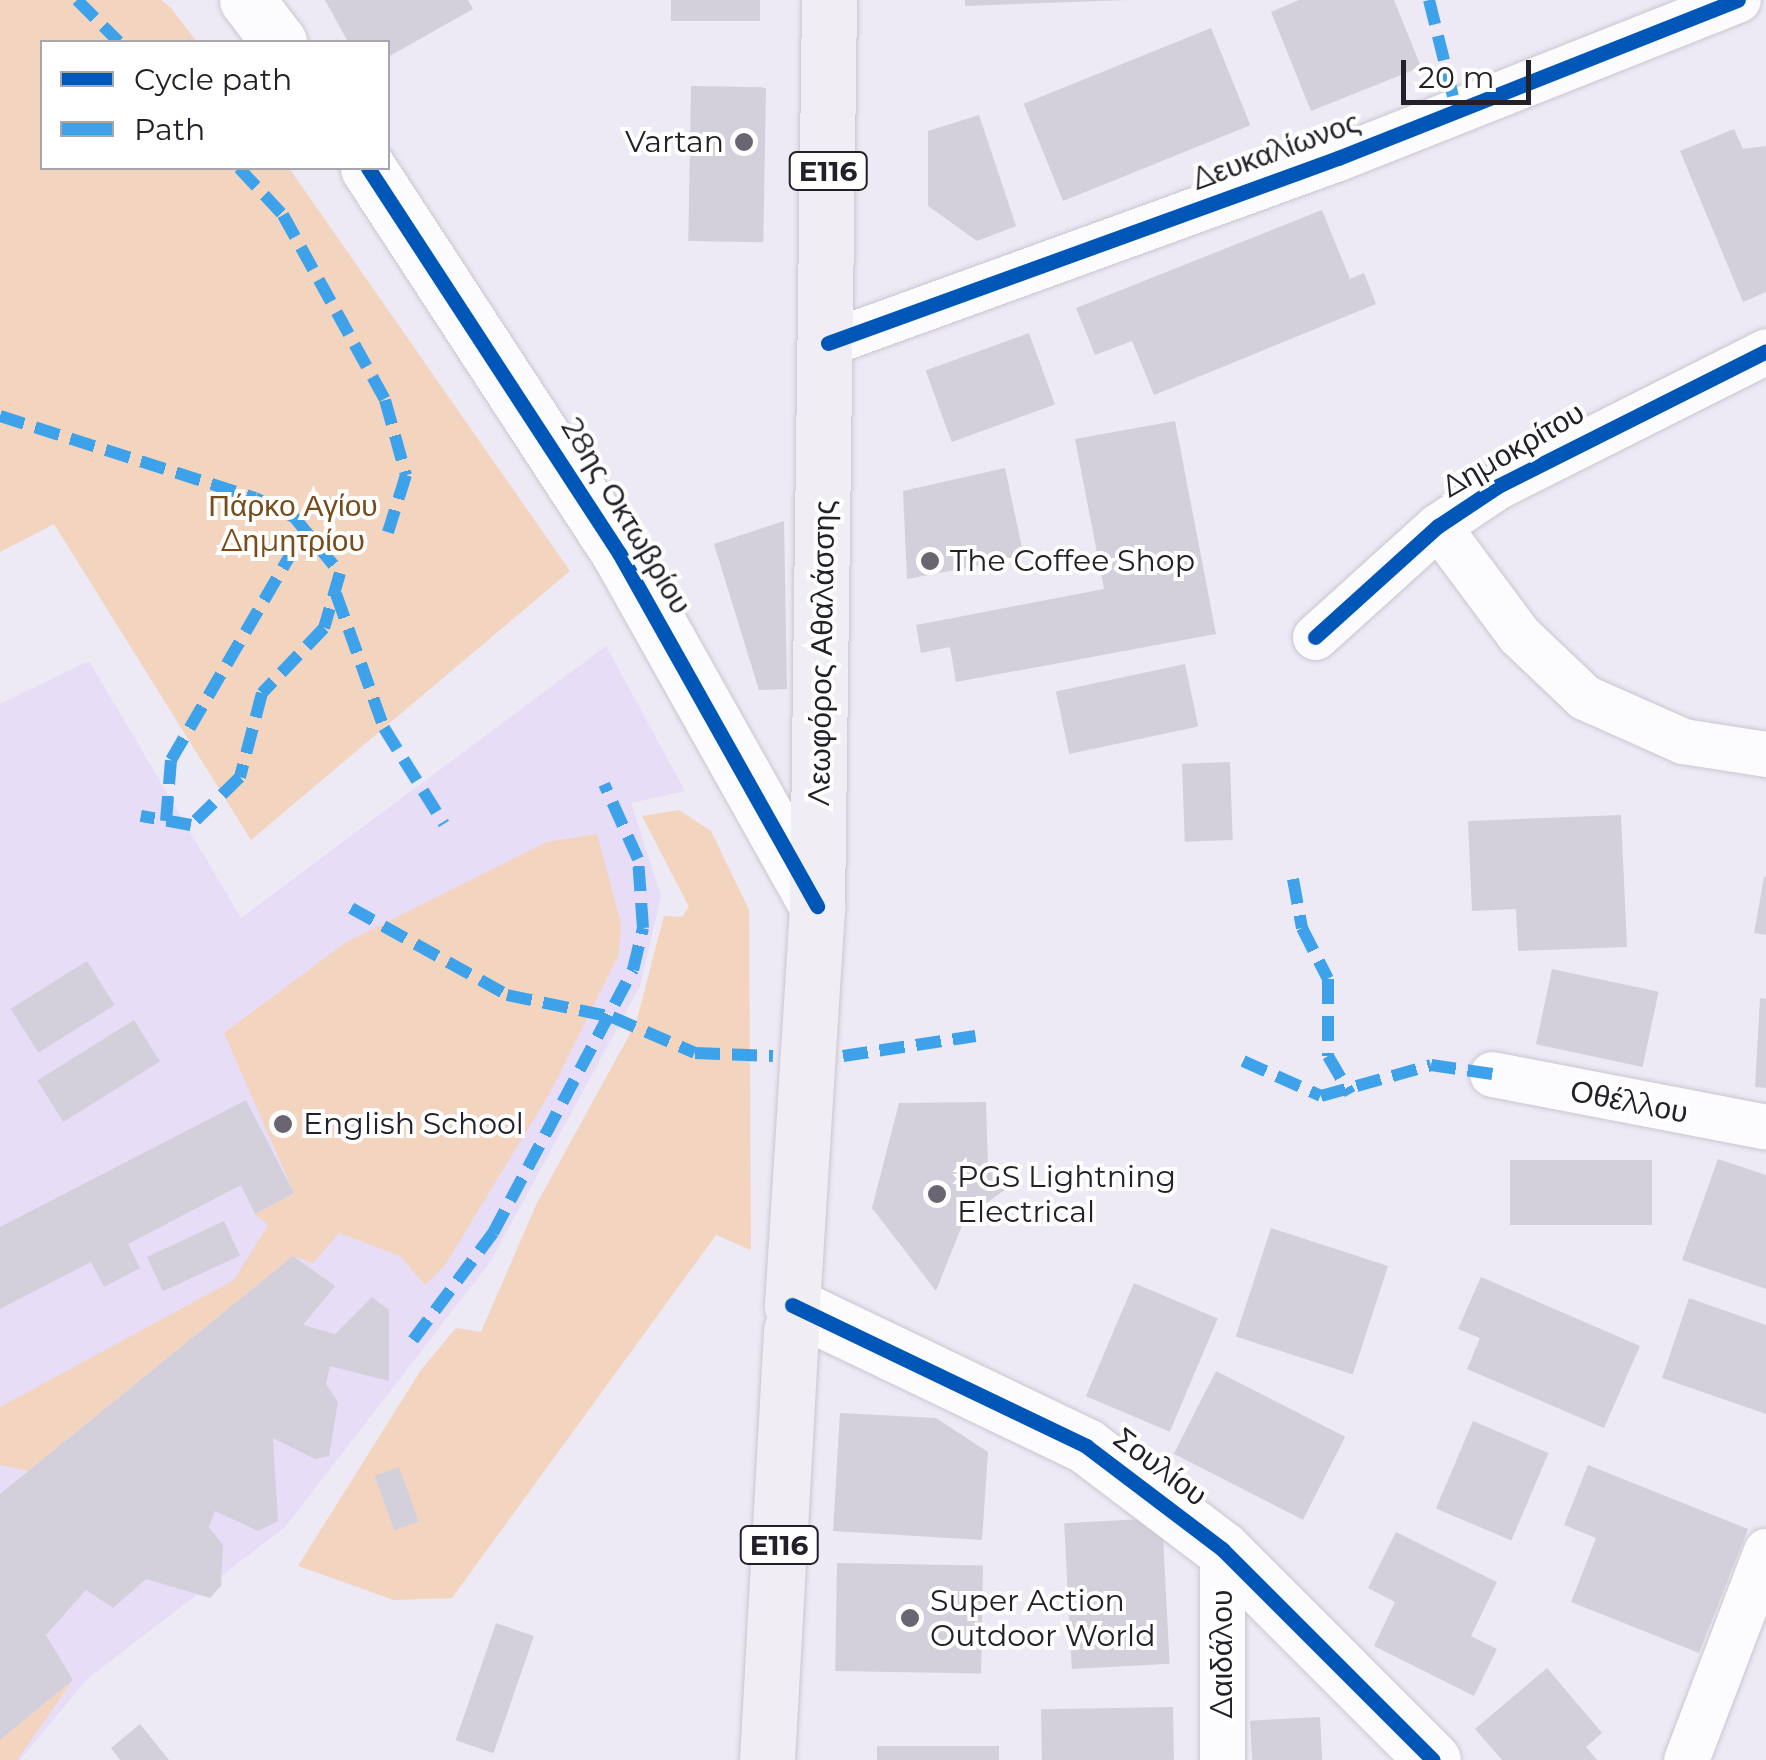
<!DOCTYPE html>
<html>
<head>
<meta charset="utf-8">
<style>
	body { margin:0 }
	#map { position:relative; width:1766px; height:1760px; overflow:hidden; background:#ede9f5; font-family:Montserrat,sans-serif }
	div>[style] { position:absolute }
	.built>* { inset:0; background:#e7ddf7 }
	.green>* { inset:0; background:#f3d4bf }
	.building>* { inset:0; background:#d4d0db; transform-origin:0 0 }
	.roads { filter:drop-shadow(0 0 2px #cac6d1) drop-shadow(0 0 2px #cac6d1) }
	.minor>* { height:45px; margin:-22.5px; padding:0 22.5px; transform-origin:22.5px; border-radius:22.5px; background:#fcfcfe }
	.tertiary>* { height:55px; margin:-27.5px; padding:0 27.5px; transform-origin:27.5px; border-radius:27.5px; background:#fcfcfe }
	.primary>* { height:55px; margin:-27.5px; padding:0 27.5px; transform-origin:27.5px; border-radius:27.5px; background:#f0edf4 }
	.quiet>* { height:12px; margin-top:-6px; transform-origin:0; background:repeating-linear-gradient(90deg,#3ea2eb 0 25px,transparent 0 37px) }
	.cycleway>* { height:15px; margin:-7.5px; padding:0 7.5px; transform-origin:7.5px; border-radius:7.5px; background:#0057b8 }
	.dots>* { width:28px; height:28px; translate:-50% -50%; box-sizing:border-box; border:5px solid #fff; border-radius:50% }
	span { translate:-50% -50%; white-space:nowrap; text-align:center; line-height:1.15; -webkit-text-stroke:8px #fff; paint-order:stroke }
	.shield-label span { padding:2px 8px; background:#fff; border:2px solid; border-radius:8px; -webkit-text-stroke-width:0 }
	.shield-label { font-size:28px; color:#24202a; font-weight:700 }
	.poi-label { font-size:30px; color:#24202a }
	.right { translate:-100% -50%; text-align:right }
	.left { translate:0 -50%; text-align:left }
	.street-label { font-size:30px; color:#24202a }
	.park-label { font-size:30px; color:#794c1b }
	.legend { position:absolute; left:40px; top:40px; width:350px; height:130px; box-sizing:border-box; background:#fff; border:2px solid #a7a6aa; margin:0; padding:12px 18px; list-style:none; font-size:30px; color:#24202a }
	.legend li { display:flex; align-items:center; gap:20px; height:50px }
	.legend b { width:50px; border:2px solid #a7a6aa }
	.scale { position:absolute; left:1401px; top:60px; width:130px; height:45px; box-sizing:border-box; border:5px solid #24202a; border-top:0; padding-left:12px; font-size:30px; line-height:35px; white-space:nowrap; color:#24202a; -webkit-text-stroke:8px #fff; paint-order:stroke }
</style>
</head>
<body>
<div id="map">
	<div class="built">
		<div style="clip-path:polygon(606px 646px,685px 791px,631px 803px,661px 896px,640px 986px,491px 1261px,285px 1527px,87px 1679px,20px 1760px,0 1760px,0 704px,89px 661px,241px 918px)"></div>
	</div>
	<div class="green">
		<div style="clip-path:polygon(0 0,161px 0,171px 8px,197px 42px,42px 42px,42px 168px,289px 168px,570px 571px,251px 840px,54px 524px,0 552px)"></div>
		<div style="clip-path:polygon(679px 810px,711px 831px,749px 910px,751px 1250px,716px 1235px,452px 1598px,394px 1600px,298px 1566px,421px 1370px,456px 1328px,481px 1332px,537px 1203px,636px 1023px,664px 916px,682px 917px,689px 907px,642px 816px)"></div>
		<div style="clip-path:polygon(597px 834px,621px 923px,619px 954px,551px 1091px,445px 1265px,425px 1285px,400px 1256px,339px 1233px,313px 1263px,293px 1256px,28px 1471px,0 1465px,0 1407px,234px 1280px,268px 1225px,255px 1214px,294px 1193px,224px 1033px,345px 943px,547px 842px)"></div>
		<div style="clip-path:polygon(73px 1680px,17px 1760px,0 1760px,0 1740px)"></div>
	</div>
	<div class="building">
		<div style="clip-path:polygon(325px 0,468px 0,473px 9px,388px 57px,388px 42px,348px 42px)"></div>
		<div style="left:671px;top:0;width:89px;height:21px"></div>
		<div style="clip-path:polygon(965px 0,1127px 0,965px 6px)"></div>
		<div style="clip-path:polygon(1299px 0,1394px 0,1421px 67px,1311px 111px,1271px 12px)"></div>
		<div style="left:1211px;top:28px;width:105px;height:202px;rotate:68deg"></div>
		<div style="left:691px;top:86px;width:75px;height:155px;rotate:1deg"></div>
		<div style="clip-path:polygon(979px 115px,1016px 226px,977px 241px,928px 206px,928px 131px)"></div>
		<div style="clip-path:polygon(1734px 129px,1743px 149px,1766px 146px,1766px 292px,1743px 302px,1680px 151px)"></div>
		<div style="clip-path:polygon(1322px 210px,1350px 279px,1364px 273px,1376px 304px,1154px 395px,1132px 341px,1095px 355px,1076px 308px)"></div>
		<div style="left:1029px;top:333px;width:76px;height:110px;rotate:70deg"></div>
		<div style="clip-path:polygon(1175px 421px,1216px 634px,956px 682px,950px 647px,921px 653px,916px 625px,1104px 589px,1075px 439px)"></div>
		<div style="clip-path:polygon(1005px 468px,1024px 557px,907px 579px,903px 491px)"></div>
		<div style="clip-path:polygon(784px 521px,787px 689px,759px 690px,714px 544px)"></div>
		<div style="left:1185px;top:664px;width:64px;height:132px;rotate:78deg"></div>
		<div style="left:1230px;top:762px;width:78px;height:48px;rotate:88deg"></div>
		<div style="clip-path:polygon(1621px 815px,1627px 947px,1518px 951px,1516px 909px,1472px 911px,1468px 821px)"></div>
		<div style="clip-path:polygon(1764px 877px,1766px 877px,1766px 935px,1754px 933px)"></div>
		<div style="left:87px;top:961px;width:52px;height:90px;rotate:58deg"></div>
		<div style="left:1552px;top:969px;width:109px;height:77px;rotate:12deg"></div>
		<div style="clip-path:polygon(1760px 998px,1766px 999px,1766px 1088px,1755px 1087px)"></div>
		<div style="left:134px;top:1020px;width:49px;height:114px;rotate:58deg"></div>
		<div style="clip-path:polygon(246px 1100px,294px 1193px,255px 1214px,241px 1185px,128px 1244px,140px 1268px,104px 1287px,91px 1262px,0 1309px,0 1227px)"></div>
		<div style="clip-path:polygon(986px 1102px,988px 1168px,1019px 1180px,965px 1218px,936px 1291px,872px 1208px,899px 1103px)"></div>
		<div style="clip-path:polygon(1718px 1159px,1766px 1175px,1766px 1289px,1682px 1260px)"></div>
		<div style="left:1510px;top:1160px;width:142px;height:65px"></div>
		<div style="left:224px;top:1221px;width:38px;height:85px;rotate:65deg"></div>
		<div style="left:1271px;top:1228px;width:123px;height:114px;rotate:18deg"></div>
		<div style="clip-path:polygon(293px 1256px,335px 1286px,303px 1325px,335px 1334px,372px 1297px,389px 1310px,389px 1381px,330px 1366px,326px 1384px,338px 1402px,329px 1456px,315px 1459px,273px 1438px,278px 1521px,258px 1531px,215px 1511px,209px 1527px,223px 1545px,221px 1586px,210px 1598px,146px 1579px,113px 1608px,86px 1590px,46px 1635px,73px 1680px,0 1740px,0 1494px)"></div>
		<div style="clip-path:polygon(1481px 1277px,1640px 1346px,1604px 1428px,1467px 1369px,1480px 1338px,1458px 1329px)"></div>
		<div style="left:1134px;top:1283px;width:91px;height:123px;rotate:23deg"></div>
		<div style="clip-path:polygon(1689px 1298px,1766px 1325px,1766px 1414px,1662px 1378px)"></div>
		<div style="left:1216px;top:1371px;width:145px;height:93px;rotate:27deg"></div>
		<div style="clip-path:polygon(840px 1413px,936px 1418px,988px 1452px,982px 1540px,833px 1531px)"></div>
		<div style="left:1473px;top:1421px;width:82px;height:95px;rotate:23deg"></div>
		<div style="clip-path:polygon(1588px 1465px,1748px 1529px,1699px 1653px,1571px 1602px,1596px 1538px,1564px 1525px)"></div>
		<div style="left:399px;top:1467px;width:58px;height:26px;rotate:70deg"></div>
		<div style="left:1162px;top:1518px;width:146px;height:98px;rotate:87deg"></div>
		<div style="clip-path:polygon(1396px 1532px,1497px 1582px,1471px 1636px,1497px 1649px,1474px 1696px,1374px 1646px,1395px 1602px,1368px 1588px)"></div>
		<div style="left:837px;top:1563px;width:146px;height:108px;rotate:1deg"></div>
		<div style="left:496px;top:1623px;width:40px;height:124px;rotate:19deg"></div>
		<div style="clip-path:polygon(1547px 1668px,1602px 1733px,1586px 1747px,1597px 1760px,1502px 1760px,1475px 1729px)"></div>
		<div style="left:1173px;top:1707px;width:53px;height:132px;rotate:89deg"></div>
		<div style="left:1320px;top:1717px;width:43px;height:70px;rotate:87deg"></div>
		<div style="clip-path:polygon(140px 1724px,169px 1760px,120px 1760px,111px 1748px)"></div>
		<div style="left:999px;top:1746px;width:14px;height:122px;rotate:90deg"></div>
	</div>
	<div class="roads">
		<div class="minor">
			<div style="left:828px;top:343px;width:543px;rotate:-19.94deg"></div>
			<div style="left:1338px;top:158px;width:430px;rotate:-21.6deg"></div>
			<div style="left:1438px;top:526px;width:136px;rotate:53.4deg"></div>
			<div style="left:1519px;top:635px;width:90px;rotate:43.6deg"></div>
			<div style="left:1584px;top:697px;width:108px;rotate:24deg"></div>
			<div style="left:1683px;top:741px;width:84px;rotate:8.9deg"></div>
			<div style="left:1315px;top:637px;width:166px;rotate:-42.1deg"></div>
			<div style="left:1438px;top:526px;width:72px;rotate:-33.7deg"></div>
			<div style="left:1498px;top:486px;width:300px;rotate:-26.7deg"></div>
			<div style="left:1492px;top:1074px;width:279px;rotate:10.9deg"></div>
			<div style="left:1222px;top:1760px;width:211px;rotate:-90deg"></div>
			<div style="left:1686px;top:1760px;width:224px;rotate:-69.1deg"></div>
		</div>
		<div class="tertiary">
			<div style="left:247px;top:0;width:53px;rotate:52.7deg"></div>
			<div style="left:368px;top:168px;width:460px;rotate:56.9deg"></div>
			<div style="left:619px;top:553px;width:405px;rotate:60.7deg"></div>
			<div style="left:792px;top:1305px;width:326px;rotate:25.6deg"></div>
			<div style="left:1086px;top:1446px;width:171px;rotate:37.1deg"></div>
			<div style="left:1222px;top:1549px;width:298px;rotate:45deg"></div>
		</div>
		<div class="primary">
			<div style="left:792px;top:1305px;width:400px;rotate:-86.4deg"></div>
			<div style="left:817px;top:906px;width:906px;rotate:-89.24deg"></div>
			<div style="left:767px;top:1760px;width:431px;rotate:-86.8deg"></div>
		</div>
	</div>
	<div class="quiet">
		<div style="left:77px;top:0;width:59px;rotate:45deg"></div>
		<div style="left:1429px;top:0;width:115px;rotate:76deg"></div>
		<div style="left:239px;top:168px;width:64px;rotate:46.9deg"></div>
		<div style="left:283px;top:215px;width:211px;rotate:61.1deg"></div>
		<div style="left:385px;top:400px;width:78px;rotate:74.4deg"></div>
		<div style="left:406px;top:475px;width:60px;rotate:107.5deg"></div>
		<div style="left:0;top:416px;width:268px;rotate:17.8deg"></div>
		<div style="left:255px;top:498px;width:43px;rotate:26deg"></div>
		<div style="left:294px;top:517px;width:72px;rotate:50.6deg"></div>
		<div style="left:340px;top:573px;width:57px;rotate:106.2deg"></div>
		<div style="left:324px;top:628px;width:90px;rotate:133.6deg"></div>
		<div style="left:262px;top:693px;width:87px;rotate:104.7deg"></div>
		<div style="left:240px;top:777px;width:69px;rotate:135.6deg"></div>
		<div style="left:191px;top:825px;width:51px;rotate:-169.8deg"></div>
		<div style="left:336px;top:594px;width:142px;rotate:70.3deg"></div>
		<div style="left:384px;top:728px;width:113px;rotate:58deg"></div>
		<div style="left:166px;top:821px;width:61px;rotate:-85.3deg"></div>
		<div style="left:171px;top:760px;width:268px;rotate:-59.8deg"></div>
		<div style="left:1293px;top:879px;width:50px;rotate:79.6deg"></div>
		<div style="left:1302px;top:928px;width:57px;rotate:63deg"></div>
		<div style="left:1328px;top:979px;width:77px;rotate:90deg"></div>
		<div style="left:1328px;top:1056px;width:44px;rotate:59.9deg"></div>
		<div style="left:351px;top:908px;width:179px;rotate:29.1deg"></div>
		<div style="left:507px;top:995px;width:107px;rotate:11.8deg"></div>
		<div style="left:612px;top:1017px;width:90px;rotate:23.4deg"></div>
		<div style="left:695px;top:1053px;width:78px;rotate:2.2deg"></div>
		<div style="left:843px;top:1056px;width:134px;rotate:-8.6deg"></div>
		<div style="left:1243px;top:1061px;width:85px;rotate:24.2deg"></div>
		<div style="left:1321px;top:1096px;width:114px;rotate:-15.7deg"></div>
		<div style="left:1431px;top:1065px;width:62px;rotate:8.4deg"></div>
		<div style="left:413px;top:1340px;width:134px;rotate:-53.2deg"></div>
		<div style="left:493px;top:1233px;width:298px;rotate:-62deg"></div>
		<div style="left:633px;top:970px;width:43px;rotate:-76.6deg"></div>
		<div style="left:643px;top:928px;width:69px;rotate:-94.1deg"></div>
		<div style="left:638px;top:859px;width:82px;rotate:-114.4deg"></div>
	</div>
	<div class="cycleway">
		<div style="left:368px;top:168px;width:460px;rotate:56.9deg"></div>
		<div style="left:619px;top:553px;width:405px;rotate:60.7deg"></div>
		<div style="left:828px;top:343px;width:543px;rotate:-19.94deg"></div>
		<div style="left:1338px;top:158px;width:430px;rotate:-21.6deg"></div>
		<div style="left:1315px;top:637px;width:166px;rotate:-42.1deg"></div>
		<div style="left:1438px;top:526px;width:72px;rotate:-33.7deg"></div>
		<div style="left:1498px;top:486px;width:300px;rotate:-26.7deg"></div>
		<div style="left:792px;top:1305px;width:326px;rotate:25.6deg"></div>
		<div style="left:1086px;top:1446px;width:171px;rotate:37.1deg"></div>
		<div style="left:1222px;top:1549px;width:298px;rotate:45deg"></div>
	</div>
	<div class="dots">
		<div style="left:744px;top:142px;background:#6a6671"></div>
		<div style="left:930px;top:561px;background:#6a6671"></div>
		<div style="left:283px;top:1124px;background:#6a6671"></div>
		<div style="left:937px;top:1194px;background:#6a6671"></div>
		<div style="left:910px;top:1618px;background:#6a6671"></div>
	</div>
	<div class="shield-label">
		<span style="left:828px;top:171px">E116</span>
		<span style="left:779px;top:1545px">E116</span>
	</div>
	<div class="poi-label">
		<span class="right" style="left:724px;top:142px">Vartan</span>
		<span class="left" style="left:950px;top:561px">The Coffee Shop</span>
		<span class="left" style="left:303px;top:1124px">English School</span>
		<span class="left" style="left:957px;top:1194px">PGS Lightning<br>Electrical</span>
		<span class="left" style="left:930px;top:1618px">Super Action<br>Outdoor World</span>
	</div>
	<div class="street-label">
		<span style="left:1276px;top:151px;rotate:-20deg">Δευκαλίωνος</span>
		<span style="left:1513px;top:450px;rotate:-30deg">Δημοκρίτου</span>
		<span style="left:626px;top:516px;rotate:59deg">28ης Οκτωβρίου</span>
		<span style="left:822px;top:653px;rotate:-89deg">Λεωφόρος Αθαλάσσης</span>
		<span style="left:1629px;top:1102px;rotate:11deg">Οθέλλου</span>
		<span style="left:1160px;top:1467px;rotate:37deg">Σουλίου</span>
		<span style="left:1222px;top:1654px;rotate:-90deg">Δαιδάλου</span>
	</div>
	<div class="park-label">
		<span style="left:293px;top:523px">Πάρκο Αγίου<br>Δημητρίου</span>
	</div>
	<ul class="legend">
	<li><b style="height:12px;background:#0057b8"></b>Cycle path</li>
	<li><b style="height:12px;background:#3ea2eb"></b>Path</li>
	</ul>
	<div class="scale">20 m</div>
</div>
</body>
</html>
